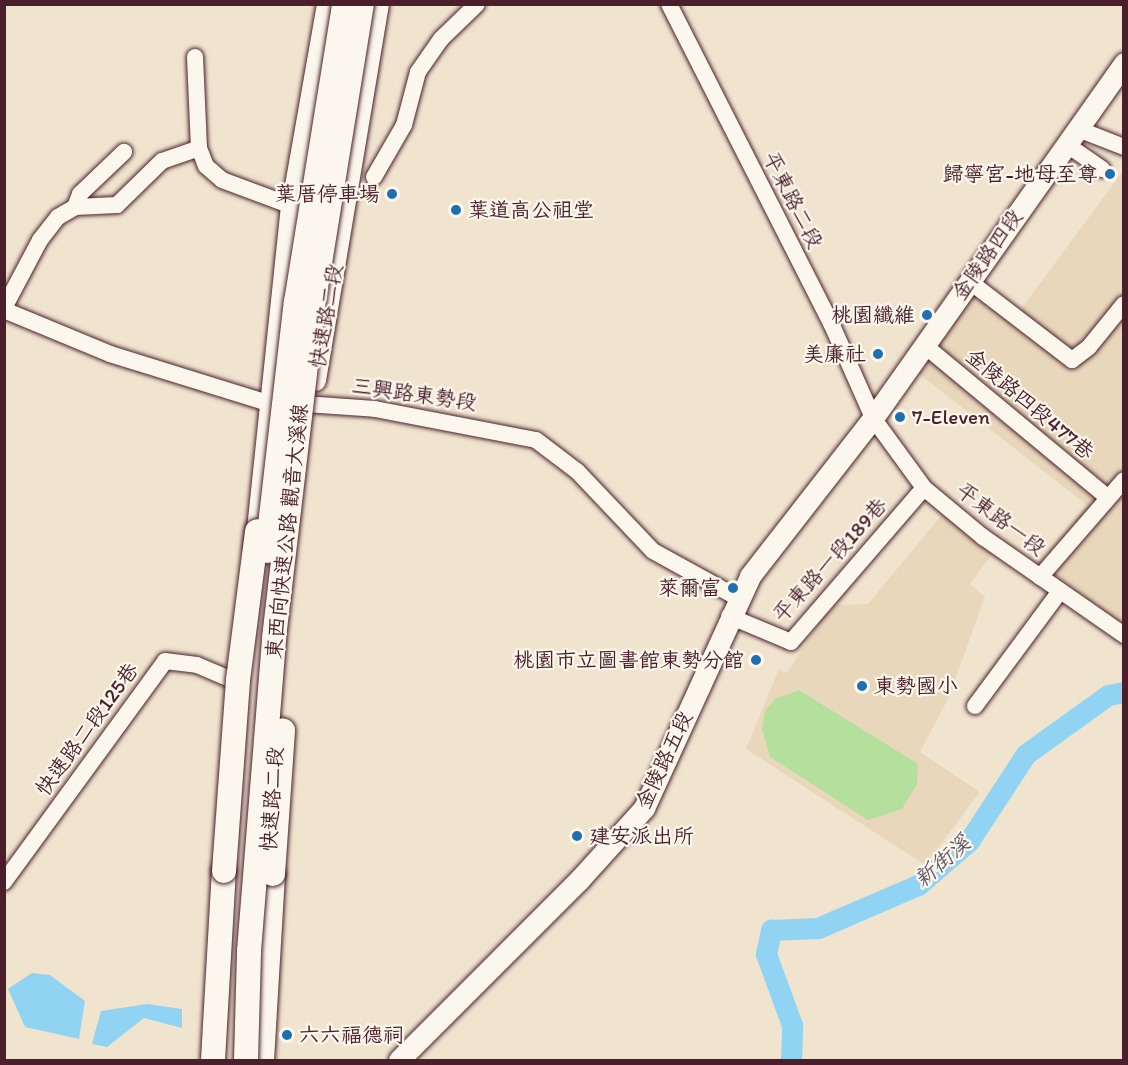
<!DOCTYPE html>
<html>
<head>
<meta charset="utf-8">
<style>
	body { margin:0 }
	#map { position:relative; width:1128px; height:1065px; overflow:hidden; background:#f0e4cf; font-family:Itim,"LXGW WenKai TC",sans-serif }
	div>[style] { position:absolute }
	.built>* { inset:0; background:#e9d7bb }
	.green>* { inset:0; background:#b4df9d }
	.water>* { inset:0; background:#90d3f2 }
	.river>* { height:21px; margin:-10.5px; padding:0 10.5px; transform-origin:10.5px; border-radius:10.5px; background:#90d3f2 }
	.roads { filter:drop-shadow(0 0 2px #4a1f2b) drop-shadow(0 0 2px #4a1f2b) }
	.minor>* { height:16px; margin:-8px; padding:0 8px; transform-origin:8px; border-radius:8px; background:#fbf7ec }
	.major>* { height:21px; margin:-10.5px; padding:0 10.5px; transform-origin:10.5px; border-radius:10.5px; background:#fbf7ec }
	.highway>* { height:24px; margin:-12px; padding:0 12px; transform-origin:12px; border-radius:12px; background:#fbf7ec }
	.bridges { filter:drop-shadow(0 0 2px #4a1f2b) drop-shadow(0 0 2px #4a1f2b) }
	.highway-bridge>* { height:24px; margin:-12px; padding:0 12px; transform-origin:12px; border-radius:12px; background:#fbf7ec }
	.dots>* { width:16px; height:16px; translate:-50% -50%; box-sizing:border-box; border:3px solid #fbf7ec; border-radius:50% }
	span { translate:-50% -50%; white-space:nowrap; text-align:center; line-height:1.15; -webkit-text-stroke:4.5px #fbf7ec; paint-order:stroke }
	.poi-label { font-size:21px; color:#4a1f2b }
	.right { translate:-100% -50%; text-align:right }
	.left { translate:0 -50%; text-align:left }
	.street-label { font-size:21px; color:#4a1f2b }
	.water-label { font-size:22px; color:#5f5567; font-style:italic }
	.frame { position:absolute; inset:0; border:6px solid #4a1f2b; pointer-events:none }
</style>
</head>
<body>
<div id="map">
	<div class="built">
		<div style="clip-path:polygon(1123px 171px,1123px 625px,1038px 562px,1087px 505px,919px 374px,976px 278px,1021px 309px)"></div>
		<div style="clip-path:polygon(944px 512px,993px 553px,970px 584px,985px 597px,948px 699px,920px 752px,980px 792px,925px 865px,746px 749px,779px 669px,787px 673px,831px 605px,868px 604px)"></div>
	</div>
	<div class="green">
		<div style="clip-path:polygon(799px 690px,918px 764px,917px 784px,902px 809px,868px 820px,770px 757px,762px 729px,765px 711px,775px 699px)"></div>
	</div>
	<div class="water">
		<div style="clip-path:polygon(32px 973px,50px 975px,85px 1001px,79px 1039px,25px 1027px,8px 989px)"></div>
		<div style="clip-path:polygon(147px 1004px,182px 1009px,182px 1028px,144px 1018px,107px 1047px,92px 1044px,101px 1011px)"></div>
	</div>
	<div class="river">
		<div style="left:791px;top:1060px;width:35px;rotate:-88deg"></div>
		<div style="left:792px;top:1025px;width:76px;rotate:-110.1deg"></div>
		<div style="left:766px;top:954px;width:25px;rotate:-78deg"></div>
		<div style="left:771px;top:930px;width:47px;rotate:-2.4deg"></div>
		<div style="left:818px;top:928px;width:109px;rotate:-23.3deg"></div>
		<div style="left:918px;top:885px;width:67px;rotate:-40.8deg"></div>
		<div style="left:969px;top:841px;width:104px;rotate:-56.8deg"></div>
		<div style="left:1026px;top:754px;width:101px;rotate:-35.7deg"></div>
		<div style="left:1108px;top:695px;width:16px;rotate:-11deg"></div>
	</div>
	<div class="roads">
		<div class="minor">
			<div style="left:669px;top:4px;width:358px;rotate:63.1deg"></div>
			<div style="left:831px;top:323px;width:104px;rotate:66.1deg"></div>
			<div style="left:873px;top:418px;width:87px;rotate:53.9deg"></div>
			<div style="left:924px;top:488px;width:77px;rotate:39.7deg"></div>
			<div style="left:983px;top:537px;width:172px;rotate:34.8deg"></div>
			<div style="left:195px;top:57px;width:91px;rotate:87.5deg"></div>
			<div style="left:199px;top:148px;width:19px;rotate:69deg"></div>
			<div style="left:206px;top:166px;width:21px;rotate:41deg"></div>
			<div style="left:222px;top:180px;width:63px;rotate:20.4deg"></div>
			<div style="left:1078px;top:129px;width:49px;rotate:21.4deg"></div>
			<div style="left:1066px;top:144px;width:44px;rotate:34.8deg"></div>
			<div style="left:374px;top:177px;width:60px;rotate:-60deg"></div>
			<div style="left:404px;top:125px;width:55px;rotate:-75.2deg"></div>
			<div style="left:418px;top:72px;width:40px;rotate:-55.1deg"></div>
			<div style="left:441px;top:39px;width:50px;rotate:-44.2deg"></div>
			<div style="left:75px;top:207px;width:14px;rotate:-69deg"></div>
			<div style="left:80px;top:194px;width:61px;rotate:-43.7deg"></div>
			<div style="left:969px;top:281px;width:130px;rotate:37.5deg"></div>
			<div style="left:1072px;top:360px;width:21px;rotate:-37deg"></div>
			<div style="left:1089px;top:347px;width:55px;rotate:-50.9deg"></div>
			<div style="left:4px;top:308px;width:77px;rotate:-62.1deg"></div>
			<div style="left:40px;top:240px;width:29px;rotate:-52deg"></div>
			<div style="left:58px;top:217px;width:20px;rotate:-30deg"></div>
			<div style="left:75px;top:207px;width:42px;rotate:-2.7deg"></div>
			<div style="left:117px;top:205px;width:63px;rotate:-44.4deg"></div>
			<div style="left:162px;top:161px;width:39px;rotate:-19deg"></div>
			<div style="left:4px;top:310px;width:115px;rotate:22.5deg"></div>
			<div style="left:110px;top:354px;width:159px;rotate:17.2deg"></div>
			<div style="left:262px;top:401px;width:113px;rotate:4deg"></div>
			<div style="left:375px;top:409px;width:164px;rotate:10.9deg"></div>
			<div style="left:536px;top:440px;width:51px;rotate:37.1deg"></div>
			<div style="left:577px;top:471px;width:110px;rotate:46.5deg"></div>
			<div style="left:653px;top:551px;width:97px;rotate:28.9deg"></div>
			<div style="left:924px;top:345px;width:239px;rotate:39.7deg"></div>
			<div style="left:1040px;top:577px;width:128px;rotate:-49.1deg"></div>
			<div style="left:729px;top:616px;width:67px;rotate:22.8deg"></div>
			<div style="left:791px;top:642px;width:203px;rotate:-49.2deg"></div>
			<div style="left:975px;top:706px;width:143px;rotate:-53.5deg"></div>
			<div style="left:4px;top:882px;width:273px;rotate:-53.9deg"></div>
			<div style="left:165px;top:661px;width:32px;rotate:7deg"></div>
			<div style="left:197px;top:665px;width:38px;rotate:23deg"></div>
		</div>
		<div class="major">
			<div style="left:315px;top:380px;width:381px;rotate:-80.5deg"></div>
			<div style="left:255px;top:548px;width:342px;rotate:-84deg"></div>
			<div style="left:291px;top:208px;width:207px;rotate:-80deg"></div>
			<div style="left:399px;top:1060px;width:255px;rotate:-45deg"></div>
			<div style="left:579px;top:880px;width:97px;rotate:-47.9deg"></div>
			<div style="left:644px;top:808px;width:255px;rotate:-65.4deg"></div>
			<div style="left:750px;top:576px;width:200px;rotate:-52.1deg"></div>
			<div style="left:873px;top:418px;width:435px;rotate:-54.7deg"></div>
		</div>
		<div class="highway">
			<div style="left:213px;top:1060px;width:189px;rotate:-86.7deg"></div>
			<div style="left:262px;top:1060px;width:186px;rotate:-86.6deg"></div>
		</div>
	</div>
	<div class="bridges">
		<div class="highway-bridge">
			<div style="left:267px;top:551px;width:251px;rotate:-83.4deg"></div>
			<div style="left:296px;top:302px;width:302px;rotate:-80.8deg"></div>
			<div style="left:224px;top:871px;width:192px;rotate:-85.8deg"></div>
			<div style="left:238px;top:680px;width:150px;rotate:-82.7deg"></div>
			<div style="left:273px;top:874px;width:144px;rotate:-86deg"></div>
			<div style="left:246px;top:1060px;width:109px;rotate:-88.4deg"></div>
			<div style="left:249px;top:951px;width:314px;rotate:-85.4deg"></div>
			<div style="left:274px;top:638px;width:334px;rotate:-83.3deg"></div>
			<div style="left:313px;top:306px;width:306px;rotate:-80.8deg"></div>
		</div>
	</div>
	<div class="dots">
		<div style="left:1110px;top:174px;background:#1f6fb2"></div>
		<div style="left:392px;top:194px;background:#1f6fb2"></div>
		<div style="left:456px;top:210px;background:#1f6fb2"></div>
		<div style="left:927px;top:315px;background:#1f6fb2"></div>
		<div style="left:878px;top:354px;background:#1f6fb2"></div>
		<div style="left:900px;top:417px;background:#1f6fb2"></div>
		<div style="left:733px;top:588px;background:#1f6fb2"></div>
		<div style="left:756px;top:660px;background:#1f6fb2"></div>
		<div style="left:862px;top:686px;background:#1f6fb2"></div>
		<div style="left:577px;top:836px;background:#1f6fb2"></div>
		<div style="left:287px;top:1035px;background:#1f6fb2"></div>
	</div>
	<div class="poi-label">
		<span class="right" style="left:1098px;top:174px">歸寧宮-地母至尊</span>
		<span class="right" style="left:380px;top:194px">葉厝停車場</span>
		<span class="left" style="left:468px;top:210px">葉道高公祖堂</span>
		<span class="right" style="left:915px;top:315px">桃園纖維</span>
		<span class="right" style="left:866px;top:354px">美廉社</span>
		<span class="left" style="left:912px;top:417px">7-Eleven</span>
		<span class="right" style="left:721px;top:588px">萊爾富</span>
		<span class="right" style="left:744px;top:660px">桃園市立圖書館東勢分館</span>
		<span class="left" style="left:874px;top:686px">東勢國小</span>
		<span class="left" style="left:589px;top:836px">建安派出所</span>
		<span class="left" style="left:299px;top:1035px">六六福德祠</span>
	</div>
	<div class="street-label">
		<span style="left:793px;top:200px;rotate:63deg">平東路二段</span>
		<span style="left:987px;top:255px;rotate:-55deg">金陵路四段</span>
		<span style="left:326px;top:316px;rotate:-80deg">快速路二段</span>
		<span style="left:414px;top:394px;rotate:8deg">三興路東勢段</span>
		<span style="left:1030px;top:404px;rotate:40deg">金陵路四段477巷</span>
		<span style="left:1001px;top:519px;rotate:37deg">平東路一段</span>
		<span style="left:287px;top:531px;rotate:-84deg">東西向快速公路 觀音大溪線</span>
		<span style="left:830px;top:560px;rotate:-48deg">平東路一段189巷</span>
		<span style="left:87px;top:729px;rotate:-54deg">快速路二段125巷</span>
		<span style="left:664px;top:760px;rotate:-65deg">金陵路五段</span>
		<span style="left:272px;top:799px;rotate:-86deg">快速路二段</span>
	</div>
	<div class="water-label">
		<span style="left:942px;top:861px;rotate:-41deg">新街溪</span>
	</div>
	<div class="frame"></div>
</div>
</body>
</html>
